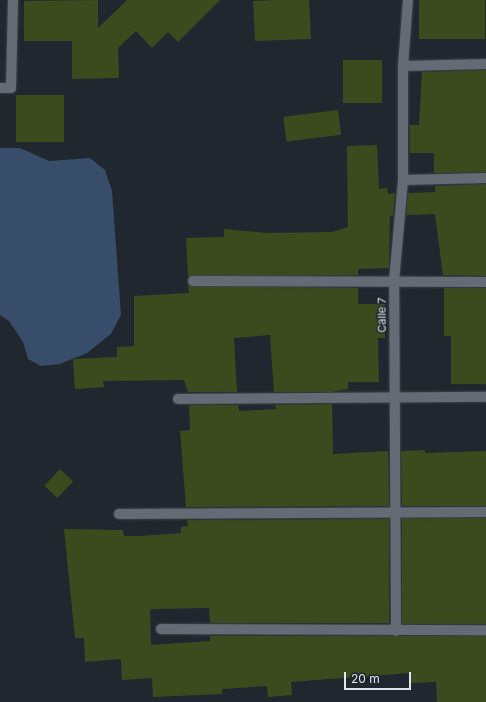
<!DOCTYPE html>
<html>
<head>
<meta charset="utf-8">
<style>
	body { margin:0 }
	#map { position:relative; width:486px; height:702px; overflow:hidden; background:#21272f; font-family:Inter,sans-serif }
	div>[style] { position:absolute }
	.green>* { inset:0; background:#374d6a }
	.building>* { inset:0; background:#3c4b1e; transform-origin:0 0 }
	.roads { filter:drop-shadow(0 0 1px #3f434a) drop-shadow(0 0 1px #3f434a) }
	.street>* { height:10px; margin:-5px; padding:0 5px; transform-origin:5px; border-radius:5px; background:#646b74 }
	span { translate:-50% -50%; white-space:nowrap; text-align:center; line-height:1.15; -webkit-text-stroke:3px #21272f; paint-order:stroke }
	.street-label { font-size:11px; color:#e2e6eb }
	.scale { position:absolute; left:344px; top:672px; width:67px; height:18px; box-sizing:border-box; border:2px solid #e2e6eb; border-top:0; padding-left:5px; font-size:12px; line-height:14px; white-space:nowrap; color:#e2e6eb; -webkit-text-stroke:3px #21272f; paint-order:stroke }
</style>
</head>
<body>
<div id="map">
	<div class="green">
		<div style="clip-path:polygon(0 148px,20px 148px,49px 161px,90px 158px,105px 170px,112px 191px,121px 315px,111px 334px,87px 353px,60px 364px,41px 366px,28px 359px,23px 342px,9px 321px,0 315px)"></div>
	</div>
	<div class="building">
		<div style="clip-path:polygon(98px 0,98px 28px,127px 0,220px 0,178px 42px,168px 32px,152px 48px,136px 31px,118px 48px,119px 78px,72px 79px,72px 41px,24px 41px,24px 1px)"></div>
		<div style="clip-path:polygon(276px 0,309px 0,311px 39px,255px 41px,253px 1px)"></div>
		<div style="left:419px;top:0;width:66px;height:39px"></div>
		<div style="left:343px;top:60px;width:39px;height:43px"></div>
		<div style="clip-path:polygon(486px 70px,486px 172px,434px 173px,434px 153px,410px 153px,410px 125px,419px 125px,422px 72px)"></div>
		<div style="left:16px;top:95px;width:48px;height:47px"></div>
		<div style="left:338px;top:110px;width:25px;height:55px;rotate:83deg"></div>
		<div style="clip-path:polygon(377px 145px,379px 189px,387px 188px,388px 194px,395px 193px,393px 216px,390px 216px,389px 268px,358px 269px,358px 275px,188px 277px,186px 238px,224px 237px,224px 229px,266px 233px,332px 232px,348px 227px,347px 146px)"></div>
		<div style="clip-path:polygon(486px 184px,486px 276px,443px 275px,435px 214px,406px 215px,408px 193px,435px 192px,435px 186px)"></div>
		<div style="clip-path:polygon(188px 285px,358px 288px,358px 304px,385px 304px,385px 338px,378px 338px,379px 382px,348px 382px,348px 389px,331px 392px,274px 392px,270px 335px,234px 338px,237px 392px,188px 392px,184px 380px,103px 381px,104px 387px,75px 389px,73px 359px,117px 357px,117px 347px,134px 346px,134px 296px,189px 293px)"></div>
		<div style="clip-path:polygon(444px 288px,486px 288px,486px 384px,451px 384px,451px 336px,444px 336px)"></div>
		<div style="clip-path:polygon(332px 404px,333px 454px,388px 451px,389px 506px,186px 507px,180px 431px,190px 430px,189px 405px,238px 405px,239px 411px,276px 409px,275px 405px)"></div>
		<div style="clip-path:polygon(425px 450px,425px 453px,486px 451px,486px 506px,402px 506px,401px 451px)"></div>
		<div style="left:60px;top:469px;width:18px;height:23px;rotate:43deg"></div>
		<div style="left:486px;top:518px;width:106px;height:84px;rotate:90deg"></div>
		<div style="clip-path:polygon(389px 519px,389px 623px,210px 623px,209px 608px,153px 609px,150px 610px,151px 645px,210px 641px,210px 636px,486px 636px,486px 702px,437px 702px,436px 682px,410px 683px,409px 673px,291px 682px,292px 695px,268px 697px,267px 686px,222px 689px,222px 694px,153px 697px,152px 678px,122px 680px,121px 659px,85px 662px,84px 638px,75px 638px,64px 529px,123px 530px,124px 536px,141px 536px,181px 533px,181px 527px,188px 526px,187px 520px)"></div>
	</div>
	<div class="roads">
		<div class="street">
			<div style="left:403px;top:66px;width:83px;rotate:-1.4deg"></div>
			<div style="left:0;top:88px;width:11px"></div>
			<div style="left:11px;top:88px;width:88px;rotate:-88.7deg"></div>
			<div style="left:403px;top:180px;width:83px;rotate:-1.4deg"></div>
			<div style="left:193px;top:281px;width:293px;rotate:0.2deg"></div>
			<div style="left:178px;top:399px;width:308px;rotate:-0.4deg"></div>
			<div style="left:119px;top:514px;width:367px;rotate:-0.3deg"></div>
			<div style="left:161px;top:629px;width:325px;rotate:0.2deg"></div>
			<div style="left:396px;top:631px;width:350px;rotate:-90.3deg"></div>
			<div style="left:394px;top:281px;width:101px;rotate:-84.9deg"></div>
			<div style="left:403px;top:180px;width:114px;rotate:-90deg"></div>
			<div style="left:403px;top:66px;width:66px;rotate:-85.7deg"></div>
		</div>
	</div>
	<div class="street-label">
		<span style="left:382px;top:315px;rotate:-90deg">Calle 7</span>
	</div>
	<div class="scale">20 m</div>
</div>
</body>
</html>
